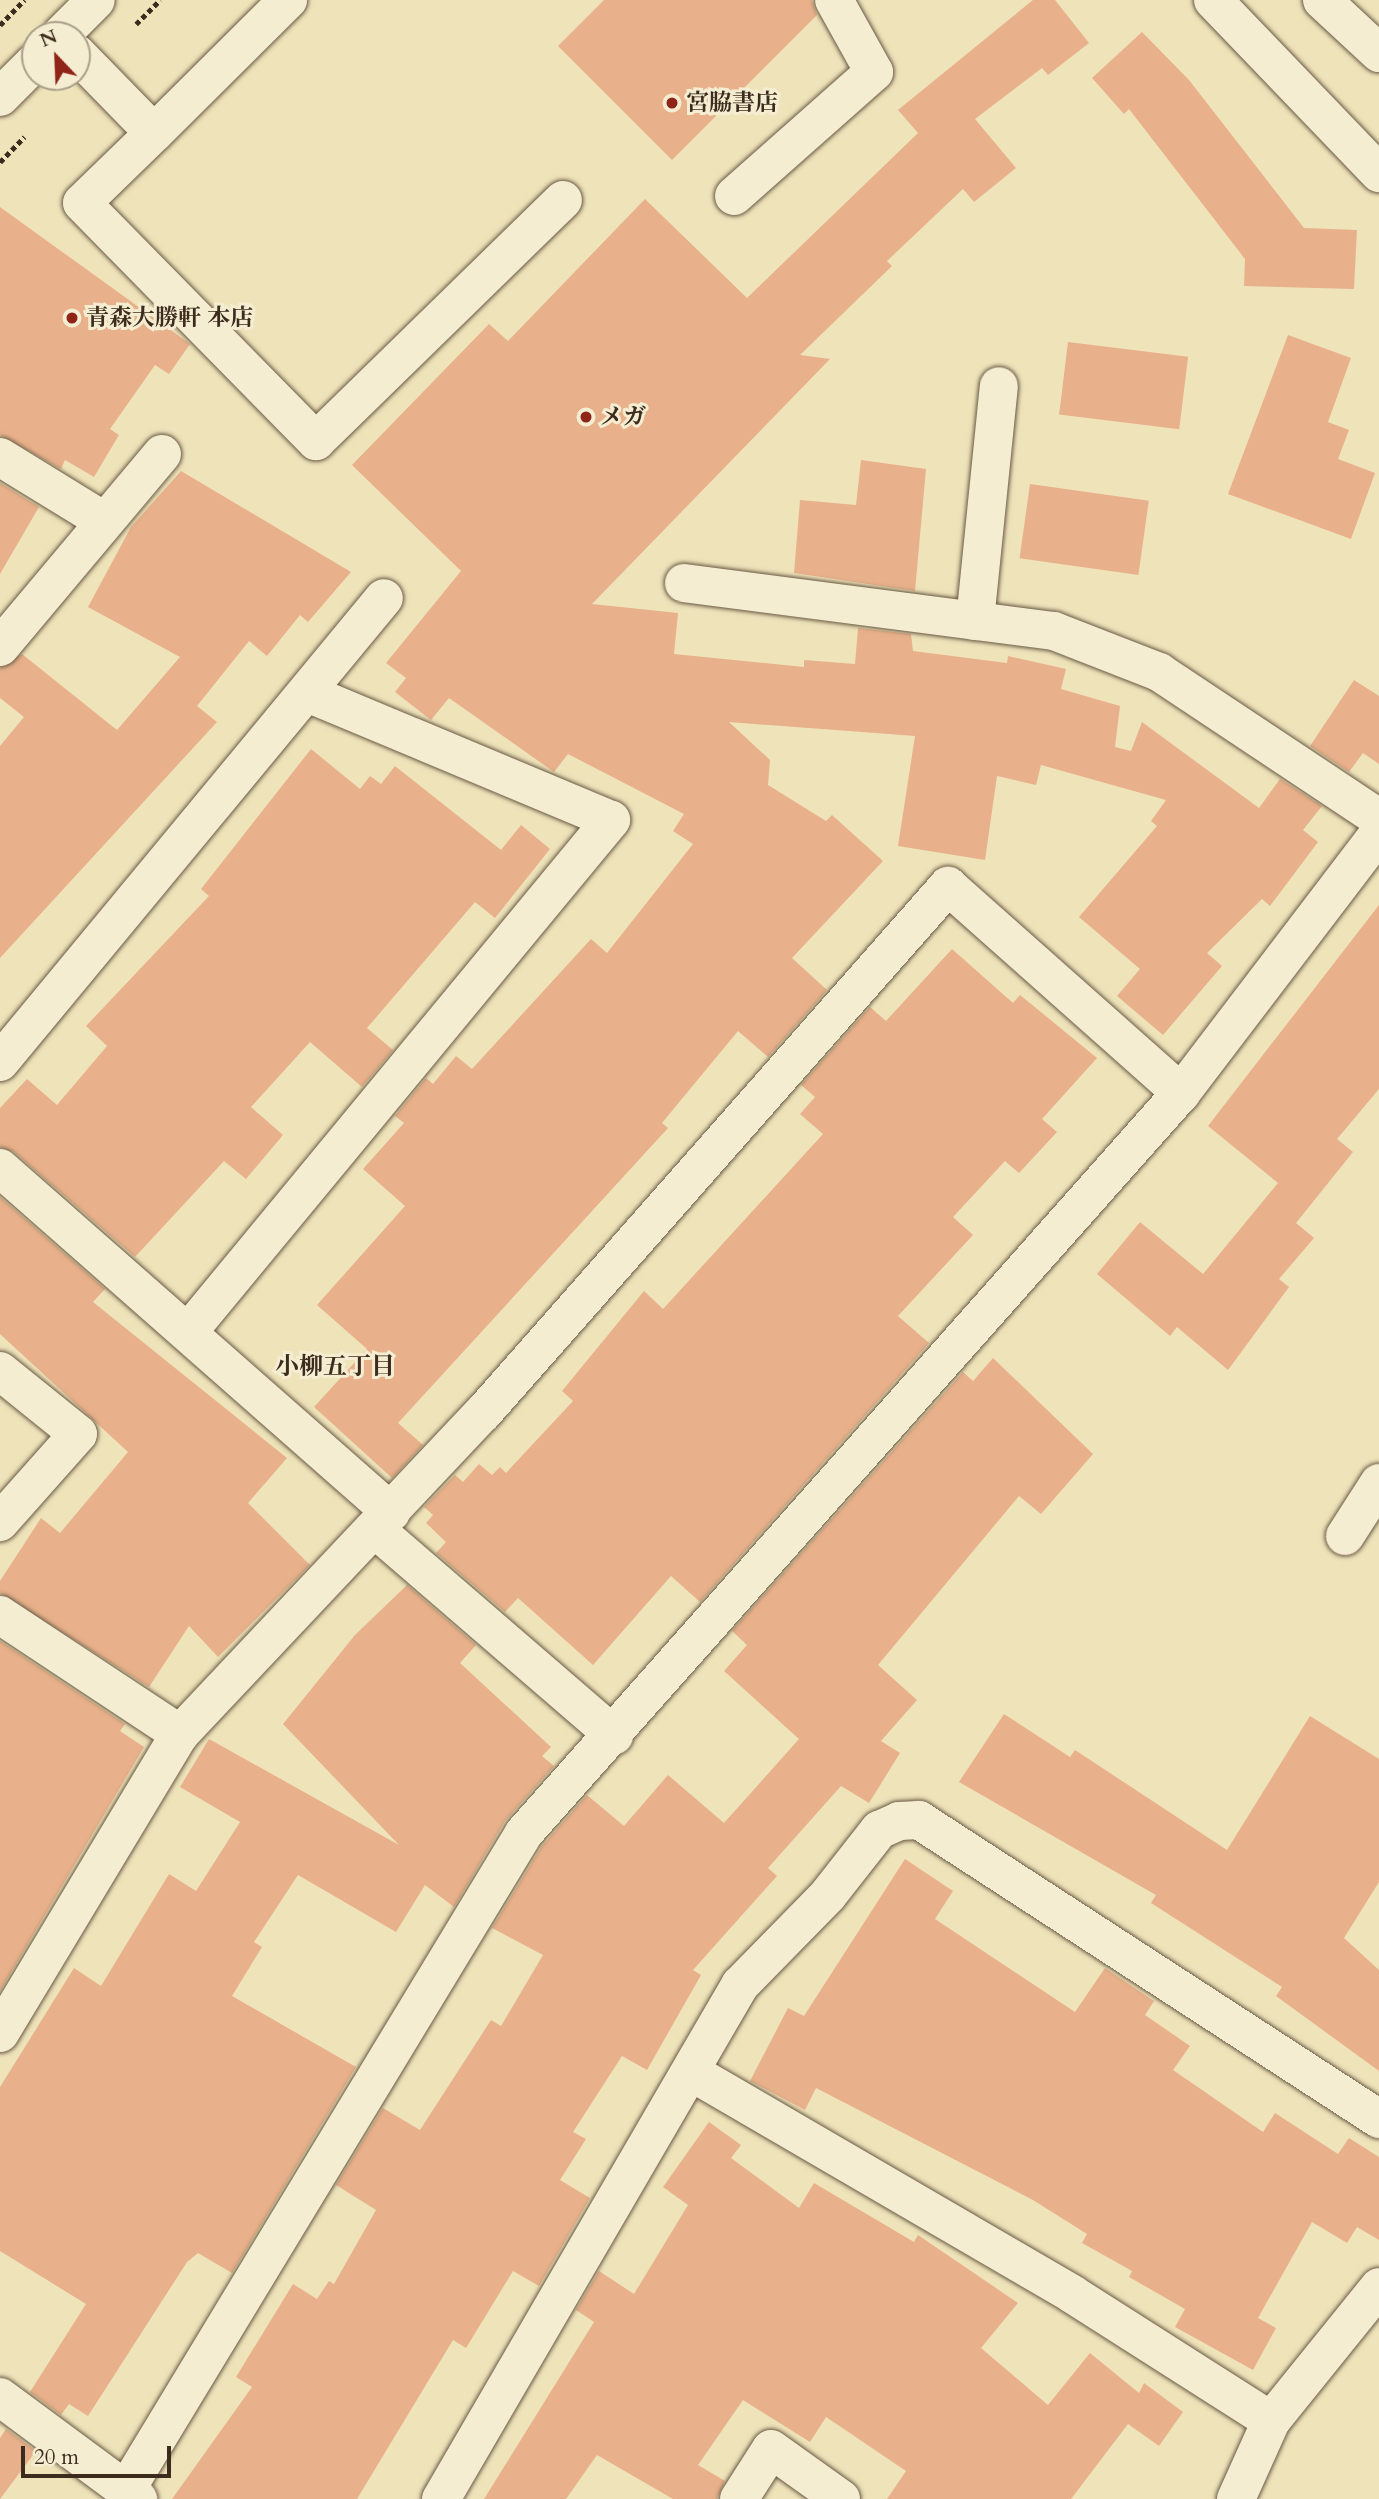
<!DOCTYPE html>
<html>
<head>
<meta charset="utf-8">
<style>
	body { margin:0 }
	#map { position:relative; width:1379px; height:2499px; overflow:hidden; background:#efe3ba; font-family:Cardo,"Noto Serif JP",serif }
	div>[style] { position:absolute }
	.building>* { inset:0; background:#e8b18b; transform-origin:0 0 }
	.path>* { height:4.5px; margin-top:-2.25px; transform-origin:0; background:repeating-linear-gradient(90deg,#3c2c1d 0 5px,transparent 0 8.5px) }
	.roads { filter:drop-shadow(0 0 2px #695a44) drop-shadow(0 0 2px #695a44) }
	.minor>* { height:38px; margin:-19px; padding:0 19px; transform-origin:19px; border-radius:19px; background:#f5edd2 }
	.dots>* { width:19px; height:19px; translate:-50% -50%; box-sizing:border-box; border:4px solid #f5edd2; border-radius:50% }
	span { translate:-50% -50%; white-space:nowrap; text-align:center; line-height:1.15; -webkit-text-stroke:6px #f5edd2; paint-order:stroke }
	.poi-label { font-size:23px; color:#3c2c1d; font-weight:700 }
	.left { translate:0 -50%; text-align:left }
	.neighbourhood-label { font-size:24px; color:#3c2c1d; font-weight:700 }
	.north { position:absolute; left:21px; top:21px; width:70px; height:70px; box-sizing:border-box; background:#f5edd2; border:2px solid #aba08a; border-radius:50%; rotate:337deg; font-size:19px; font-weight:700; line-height:28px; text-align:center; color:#3c2c1d }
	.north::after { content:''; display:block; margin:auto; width:24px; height:32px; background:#8f2418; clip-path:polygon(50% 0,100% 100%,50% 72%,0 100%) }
	.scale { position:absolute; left:21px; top:2446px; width:150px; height:32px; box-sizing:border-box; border:4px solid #3c2c1d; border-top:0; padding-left:9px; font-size:21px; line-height:24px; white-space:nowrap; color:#3c2c1d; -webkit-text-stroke:5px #f5edd2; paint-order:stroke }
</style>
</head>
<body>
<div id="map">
	<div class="building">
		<div style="clip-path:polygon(604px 0,812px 0,817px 15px,672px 160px,558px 46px)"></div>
		<div style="clip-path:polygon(1033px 0,1055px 0,1089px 43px,1048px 75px,1042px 68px,975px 119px,1016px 168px,974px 202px,963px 189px,887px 261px,892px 266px,800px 355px,830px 359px,592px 604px,678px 613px,674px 654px,804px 667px,804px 660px,855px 664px,858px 628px,911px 634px,913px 651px,1007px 663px,1008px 656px,1066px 669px,1061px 689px,1120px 706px,1115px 747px,1131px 751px,1142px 722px,1259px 808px,1280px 779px,1322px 806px,1303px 830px,1318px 842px,1270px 906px,1262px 899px,1207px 953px,1222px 966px,1163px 1035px,1117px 996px,1140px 969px,1079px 917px,1157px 826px,1151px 821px,1166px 800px,1041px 765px,1036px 785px,997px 776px,985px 860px,898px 846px,915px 736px,729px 722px,770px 760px,768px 785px,826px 821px,832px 815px,883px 861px,792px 958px,827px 990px,768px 1057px,738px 1031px,662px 1123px,668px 1128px,398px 1423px,423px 1445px,392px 1478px,314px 1407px,367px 1349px,317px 1305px,405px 1206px,363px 1169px,404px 1123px,395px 1116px,426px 1078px,433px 1084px,456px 1056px,472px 1069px,591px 939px,607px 953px,693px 844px,673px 831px,684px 814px,568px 754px,554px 772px,449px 698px,431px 720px,395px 692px,406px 678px,386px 663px,461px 571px,352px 465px,489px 324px,508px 341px,645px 199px,747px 298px,918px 133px,898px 110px)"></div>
		<div style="clip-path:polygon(1142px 32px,1189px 80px,1304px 228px,1357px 230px,1354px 289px,1244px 286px,1245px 259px,1129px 109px,1124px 114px,1092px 78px)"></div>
		<div style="clip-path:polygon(0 207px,190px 344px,169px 374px,155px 365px,110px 429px,119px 435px,94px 477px,65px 460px,61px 469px,0 435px)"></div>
		<div style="clip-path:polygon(1288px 335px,1351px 358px,1328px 422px,1349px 430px,1338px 459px,1375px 473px,1351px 539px,1228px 494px)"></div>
		<div style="left:1068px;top:342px;width:121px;height:73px;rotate:7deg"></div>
		<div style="clip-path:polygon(861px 460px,926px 469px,915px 591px,794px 573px,800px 500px,856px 505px)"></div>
		<div style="clip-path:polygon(181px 471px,351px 572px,308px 622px,300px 615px,267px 656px,249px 641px,197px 706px,217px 722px,0 958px,0 746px,24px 717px,0 698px,0 668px,22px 654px,117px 730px,180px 657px,88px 607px,131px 527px)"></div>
		<div style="clip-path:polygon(0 483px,39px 507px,0 574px)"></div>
		<div style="left:1030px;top:484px;width:120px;height:75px;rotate:8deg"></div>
		<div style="clip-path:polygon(1354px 680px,1379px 696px,1379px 764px,1363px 753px,1349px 772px,1310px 746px)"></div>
		<div style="clip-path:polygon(311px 749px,360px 789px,370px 776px,381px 784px,395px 766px,501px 850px,521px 825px,550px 849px,495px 918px,475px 902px,367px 1028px,393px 1050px,362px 1087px,310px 1042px,251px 1107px,283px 1135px,246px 1179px,224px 1161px,135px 1257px,14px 1152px,0 1147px,0 1108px,27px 1079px,57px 1105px,107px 1046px,86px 1026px,209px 896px,201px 889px)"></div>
		<div style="clip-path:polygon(1379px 905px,1379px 1089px,1337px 1139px,1353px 1152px,1296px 1223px,1314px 1238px,1279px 1279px,1289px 1287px,1228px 1370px,1177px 1327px,1170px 1336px,1097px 1274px,1140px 1222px,1203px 1274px,1278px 1183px,1208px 1126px)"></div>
		<div style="clip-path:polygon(952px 949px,1013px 1003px,1020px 995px,1097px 1058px,1042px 1119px,1057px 1132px,1019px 1173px,1005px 1161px,953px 1217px,973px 1235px,898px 1316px,929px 1343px,700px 1602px,671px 1576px,593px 1665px,518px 1598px,505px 1612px,436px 1553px,446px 1542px,426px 1523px,433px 1515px,424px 1507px,455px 1475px,463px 1482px,479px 1464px,492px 1475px,500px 1467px,506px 1473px,573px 1401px,562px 1391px,644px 1291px,663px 1309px,823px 1134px,800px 1114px,815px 1097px,801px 1085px,870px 1007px,886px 1021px)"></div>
		<div style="clip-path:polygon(0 1197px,105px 1289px,93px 1302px,287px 1458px,248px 1503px,310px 1565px,218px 1657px,189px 1626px,149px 1687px,0 1593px,0 1581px,41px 1518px,60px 1533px,128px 1452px,0 1334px)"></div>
		<div style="clip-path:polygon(993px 1358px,1093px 1454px,1041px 1514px,1019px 1496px,878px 1665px,917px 1700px,881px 1741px,900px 1753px,869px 1803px,841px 1786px,768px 1868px,777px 1876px,693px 1970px,701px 1975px,647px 2070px,622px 2056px,573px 2132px,586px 2139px,560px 2180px,590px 2198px,539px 2286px,513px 2271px,466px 2348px,453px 2340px,357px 2499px,172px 2499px,252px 2387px,236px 2377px,293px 2284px,317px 2299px,329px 2281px,334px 2284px,376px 2210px,336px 2185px,383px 2108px,420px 2130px,491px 2020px,501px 2026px,543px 1955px,492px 1928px,542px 1846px,587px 1795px,624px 1826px,668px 1775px,724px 1823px,799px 1739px,724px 1671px,747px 1645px,732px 1631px,963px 1372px,973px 1381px)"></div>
		<div style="clip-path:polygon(407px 1585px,476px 1645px,460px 1663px,551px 1747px,542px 1756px,554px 1766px,505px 1821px,454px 1907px,425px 1885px,396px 1932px,298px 1875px,254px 1942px,262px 1947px,232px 1996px,356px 2067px,232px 2273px,198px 2253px,187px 2262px,88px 2416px,69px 2404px,61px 2415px,30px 2392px,86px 2304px,0 2251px,0 2087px,74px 1968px,101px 1986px,169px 1874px,196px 1891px,240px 1822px,180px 1787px,209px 1739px,399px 1845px,283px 1724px,355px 1635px)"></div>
		<div style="clip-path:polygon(0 1641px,125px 1724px,120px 1731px,144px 1747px,0 1991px)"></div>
		<div style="clip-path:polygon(1004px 1714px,1070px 1757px,1075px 1750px,1227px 1850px,1310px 1716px,1379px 1759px,1379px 1882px,1344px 1938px,1379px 1970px,1379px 2071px,1276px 1996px,1282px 1987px,1151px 1903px,1156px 1895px,959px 1782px)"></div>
		<div style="clip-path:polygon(905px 1859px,953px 1891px,935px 1919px,1075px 2012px,1105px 1968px,1154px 2001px,1145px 2015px,1190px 2046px,1173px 2070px,1263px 2132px,1275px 2113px,1338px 2154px,1349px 2138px,1379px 2157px,1379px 2240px,1357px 2227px,1347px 2243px,1312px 2222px,1258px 2318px,1276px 2328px,1253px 2370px,1175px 2327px,1185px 2309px,1129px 2277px,1132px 2271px,1082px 2243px,1087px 2234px,1033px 2200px,816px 2088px,805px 2110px,750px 2081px,788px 2008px,804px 2016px)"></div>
		<div style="clip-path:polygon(709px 2122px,741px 2145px,731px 2158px,799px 2208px,814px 2183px,914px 2242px,918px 2235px,1018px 2303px,981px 2348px,1048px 2405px,1090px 2353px,1139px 2393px,1144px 2383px,1183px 2412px,1159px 2446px,1128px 2424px,1071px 2499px,887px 2499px,906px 2471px,826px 2417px,810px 2442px,743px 2400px,698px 2465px,725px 2481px,717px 2499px,673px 2499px,597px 2455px,566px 2499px,484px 2499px,594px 2322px,576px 2310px,599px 2271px,634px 2294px,688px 2205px,663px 2187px)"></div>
		<div style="clip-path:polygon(6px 2429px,36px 2451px,0 2499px,0 2438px)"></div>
	</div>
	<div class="path">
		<div style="left:136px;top:24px;width:34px;rotate:-45deg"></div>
		<div style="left:0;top:25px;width:35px;rotate:-46deg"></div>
		<div style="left:0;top:162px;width:35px;rotate:-46deg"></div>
	</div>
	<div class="roads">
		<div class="minor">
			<div style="left:1213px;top:0;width:240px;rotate:46.2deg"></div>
			<div style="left:1322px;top:0;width:78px;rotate:42.9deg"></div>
			<div style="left:61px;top:35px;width:49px;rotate:-45deg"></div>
			<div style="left:77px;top:54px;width:110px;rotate:45.7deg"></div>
			<div style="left:154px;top:133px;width:100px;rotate:135.8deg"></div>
			<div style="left:82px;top:203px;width:334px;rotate:45.5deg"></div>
			<div style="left:316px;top:441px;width:345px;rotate:-44.3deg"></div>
			<div style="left:0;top:97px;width:49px;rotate:-45deg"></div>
			<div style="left:154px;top:133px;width:189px;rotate:-44.8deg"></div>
			<div style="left:734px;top:196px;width:187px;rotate:-41.5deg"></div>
			<div style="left:874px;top:72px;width:82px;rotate:-119.1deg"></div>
			<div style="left:0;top:457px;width:122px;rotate:31.6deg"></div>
			<div style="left:684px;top:583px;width:373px;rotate:7.4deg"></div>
			<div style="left:1054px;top:631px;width:113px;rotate:21.3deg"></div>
			<div style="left:1159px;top:672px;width:264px;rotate:33.6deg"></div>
			<div style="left:975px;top:621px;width:236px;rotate:-84.2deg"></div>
			<div style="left:0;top:647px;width:252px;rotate:-50deg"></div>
			<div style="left:0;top:1062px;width:602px;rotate:-50.39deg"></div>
			<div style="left:0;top:1168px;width:521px;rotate:41.34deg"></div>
			<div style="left:189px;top:1331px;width:663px;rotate:-50.45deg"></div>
			<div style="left:611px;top:820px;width:326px;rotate:-157.3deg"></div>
			<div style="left:0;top:1371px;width:100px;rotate:38.9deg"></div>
			<div style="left:78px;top:1434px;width:118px;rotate:131.6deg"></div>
			<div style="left:375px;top:1529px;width:316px;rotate:40.8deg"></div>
			<div style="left:1345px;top:1536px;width:63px;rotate:-57.3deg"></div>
			<div style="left:0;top:1615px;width:216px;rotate:33.5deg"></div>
			<div style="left:0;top:2033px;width:349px;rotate:-59deg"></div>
			<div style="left:180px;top:1734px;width:441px;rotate:-46.7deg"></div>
			<div style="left:483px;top:1413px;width:703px;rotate:-48.58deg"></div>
			<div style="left:948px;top:886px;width:312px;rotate:41.6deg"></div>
			<div style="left:691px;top:2072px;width:441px;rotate:30.2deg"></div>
			<div style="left:1072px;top:2294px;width:236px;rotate:32.5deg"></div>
			<div style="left:0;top:2397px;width:172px;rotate:36.5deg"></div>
			<div style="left:126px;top:2490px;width:768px;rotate:-58.79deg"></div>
			<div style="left:524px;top:1833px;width:990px;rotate:-48.4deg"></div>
			<div style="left:1181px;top:1093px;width:327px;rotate:-52.7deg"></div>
			<div style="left:441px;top:2499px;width:595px;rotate:-59.81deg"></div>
			<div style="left:740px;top:1985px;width:126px;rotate:-45.6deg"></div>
			<div style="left:828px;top:1895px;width:83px;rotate:-51.9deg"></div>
			<div style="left:879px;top:1830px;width:22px;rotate:-24deg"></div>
			<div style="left:899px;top:1821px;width:20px;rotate:-3deg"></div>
			<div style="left:919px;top:1820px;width:549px;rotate:33.02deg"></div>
			<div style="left:739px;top:2499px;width:59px;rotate:-57.4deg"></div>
			<div style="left:771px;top:2449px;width:86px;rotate:35.5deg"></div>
			<div style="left:1236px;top:2499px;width:85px;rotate:-65.8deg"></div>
			<div style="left:1271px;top:2421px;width:172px;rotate:-51.1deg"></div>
		</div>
	</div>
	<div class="dots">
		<div style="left:672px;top:103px;background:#8f2418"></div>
		<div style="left:72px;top:318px;background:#8f2418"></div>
		<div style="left:586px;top:417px;background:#8f2418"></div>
	</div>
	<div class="poi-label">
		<span class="left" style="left:686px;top:103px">宮脇書店</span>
		<span class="left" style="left:86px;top:318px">青森大勝軒 本店</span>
		<span class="left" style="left:600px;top:417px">メガ</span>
	</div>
	<div class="neighbourhood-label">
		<span style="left:335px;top:1367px">小柳五丁目</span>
	</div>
	<div class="north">N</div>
	<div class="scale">20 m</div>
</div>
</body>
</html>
